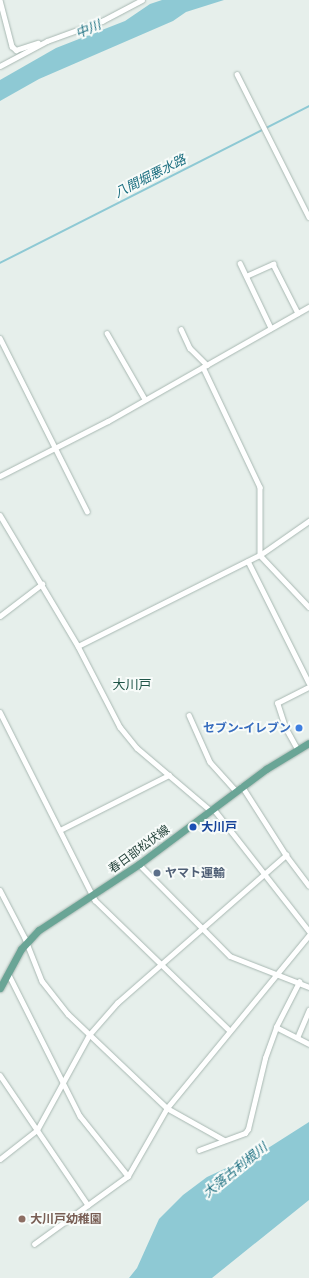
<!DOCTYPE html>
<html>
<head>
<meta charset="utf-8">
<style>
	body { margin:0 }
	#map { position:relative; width:309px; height:1278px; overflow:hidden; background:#e6efeb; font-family:Ubuntu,"Noto Sans JP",sans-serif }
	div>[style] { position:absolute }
	.water>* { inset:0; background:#8ec9d4 }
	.stream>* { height:1.5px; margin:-0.75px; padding:0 0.75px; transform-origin:0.75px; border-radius:0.75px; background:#8ec9d4 }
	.roads { filter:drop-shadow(0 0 1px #a8b8b2) drop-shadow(0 0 1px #a8b8b2) }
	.street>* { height:4.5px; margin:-2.25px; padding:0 2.25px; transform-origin:2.25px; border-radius:2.25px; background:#fff }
	.primary>* { height:7px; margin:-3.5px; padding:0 3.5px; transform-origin:3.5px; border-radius:3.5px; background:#6aa596 }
	.dots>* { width:11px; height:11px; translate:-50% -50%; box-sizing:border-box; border:2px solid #f7fbf9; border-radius:50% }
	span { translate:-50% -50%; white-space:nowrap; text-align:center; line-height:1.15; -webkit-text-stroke:4px #f7fbf9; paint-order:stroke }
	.shop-label { font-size:12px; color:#366cbe; font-weight:700 }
	.right { translate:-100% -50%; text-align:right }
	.transit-label { font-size:12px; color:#164399; font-weight:700 }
	.left { translate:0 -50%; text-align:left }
	.street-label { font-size:12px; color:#24423a }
	.service-label { font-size:12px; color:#4e5e75; font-weight:700 }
	.education-label { font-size:12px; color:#785e54; font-weight:700 }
	.water-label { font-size:13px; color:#1c6f80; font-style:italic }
	.neighbourhood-label { font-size:13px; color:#1f5548 }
</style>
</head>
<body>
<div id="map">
	<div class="water">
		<div style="clip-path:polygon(162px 0,224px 0,186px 12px,173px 21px,39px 79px,0 101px,0 80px,56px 48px,125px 21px,150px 4px)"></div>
		<div style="clip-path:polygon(309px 1122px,309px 1200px,212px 1278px,129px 1278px,137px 1268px,159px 1219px,183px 1195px,207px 1177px,265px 1150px)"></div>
	</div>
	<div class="stream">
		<div style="left:0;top:263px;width:347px;rotate:-26.9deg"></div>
	</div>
	<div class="roads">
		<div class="street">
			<div style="left:0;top:0;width:48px;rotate:75.4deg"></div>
			<div style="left:12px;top:46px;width:6px;rotate:45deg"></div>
			<div style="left:16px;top:50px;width:23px;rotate:-18deg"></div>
			<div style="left:0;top:66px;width:53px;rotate:-28deg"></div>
			<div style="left:47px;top:41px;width:59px;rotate:-20deg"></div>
			<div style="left:102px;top:21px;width:45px;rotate:-27.7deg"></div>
			<div style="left:237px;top:74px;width:160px;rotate:63.3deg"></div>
			<div style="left:240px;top:263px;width:72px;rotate:64.5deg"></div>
			<div style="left:246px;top:276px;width:30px;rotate:-24deg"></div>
			<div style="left:273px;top:264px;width:55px;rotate:63deg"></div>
			<div style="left:181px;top:329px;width:21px;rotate:65deg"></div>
			<div style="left:190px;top:348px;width:24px;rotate:45deg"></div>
			<div style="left:107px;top:333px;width:76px;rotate:60.1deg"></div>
			<div style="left:0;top:338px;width:194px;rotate:63.3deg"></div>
			<div style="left:203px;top:367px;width:133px;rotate:64.6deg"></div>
			<div style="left:260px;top:487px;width:68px;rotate:90deg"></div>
			<div style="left:260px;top:555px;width:71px;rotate:46.7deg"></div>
			<div style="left:0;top:476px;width:121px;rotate:-27deg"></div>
			<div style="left:108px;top:421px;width:231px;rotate:-29.6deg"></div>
			<div style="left:0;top:515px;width:152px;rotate:59.2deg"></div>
			<div style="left:78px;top:646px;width:91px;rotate:62.6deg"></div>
			<div style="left:120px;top:727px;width:27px;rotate:51deg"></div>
			<div style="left:137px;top:748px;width:96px;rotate:40.3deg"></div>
			<div style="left:248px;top:561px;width:136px;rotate:63.4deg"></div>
			<div style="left:0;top:616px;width:53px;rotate:-37.3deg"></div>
			<div style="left:78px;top:646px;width:203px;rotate:-26.6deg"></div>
			<div style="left:260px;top:555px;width:60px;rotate:-34.8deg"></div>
			<div style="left:0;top:712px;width:211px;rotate:63.2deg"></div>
			<div style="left:95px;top:900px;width:187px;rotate:44.1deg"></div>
			<div style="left:189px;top:715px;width:51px;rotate:65.9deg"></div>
			<div style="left:210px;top:762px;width:39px;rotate:48deg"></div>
			<div style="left:297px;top:749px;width:25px;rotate:-119deg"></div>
			<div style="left:285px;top:727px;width:25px;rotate:-108deg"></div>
			<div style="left:277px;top:703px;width:36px;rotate:-27deg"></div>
			<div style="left:242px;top:786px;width:82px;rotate:57.5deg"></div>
			<div style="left:286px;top:855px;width:38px;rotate:53deg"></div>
			<div style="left:213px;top:808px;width:156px;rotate:52deg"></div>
			<div style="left:60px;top:830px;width:122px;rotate:-26.8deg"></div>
			<div style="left:139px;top:864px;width:129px;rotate:45.3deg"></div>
			<div style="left:230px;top:956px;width:85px;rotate:21.4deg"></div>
			<div style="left:0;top:890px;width:54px;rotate:62.5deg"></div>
			<div style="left:25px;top:938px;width:46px;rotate:68.4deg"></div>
			<div style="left:42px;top:981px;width:42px;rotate:51.8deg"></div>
			<div style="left:68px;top:1014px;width:137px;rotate:43.5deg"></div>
			<div style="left:167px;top:1108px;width:65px;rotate:29.3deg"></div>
			<div style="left:8px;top:973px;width:160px;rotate:63.3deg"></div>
			<div style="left:80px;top:1116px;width:77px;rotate:51.3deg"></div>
			<div style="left:276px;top:1027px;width:37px;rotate:27deg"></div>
			<div style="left:297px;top:1038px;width:30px;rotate:-67deg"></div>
			<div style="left:0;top:1075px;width:157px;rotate:55.9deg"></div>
			<div style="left:199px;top:1150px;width:49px;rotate:-20.3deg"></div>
			<div style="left:245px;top:1133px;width:5px;rotate:-53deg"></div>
			<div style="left:248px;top:1129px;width:73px;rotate:-76.5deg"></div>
			<div style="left:265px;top:1058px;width:33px;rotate:-70deg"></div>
			<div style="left:276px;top:1027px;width:51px;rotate:-62.9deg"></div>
			<div style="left:0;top:1159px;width:47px;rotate:-38.1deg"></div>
			<div style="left:37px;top:1130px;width:108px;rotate:-61.3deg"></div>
			<div style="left:89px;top:1035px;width:43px;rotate:-48.8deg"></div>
			<div style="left:117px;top:1003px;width:225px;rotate:-41.2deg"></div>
			<div style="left:34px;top:1244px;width:116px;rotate:-35.9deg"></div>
			<div style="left:128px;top:1176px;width:78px;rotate:-60.2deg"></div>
			<div style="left:167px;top:1108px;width:224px;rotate:-50.6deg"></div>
		</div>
		<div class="primary">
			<div style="left:0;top:988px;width:44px;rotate:-61.7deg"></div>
			<div style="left:21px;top:949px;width:26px;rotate:-47deg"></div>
			<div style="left:39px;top:930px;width:120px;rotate:-33.4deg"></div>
			<div style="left:139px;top:864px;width:159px;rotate:-36.8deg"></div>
			<div style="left:266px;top:769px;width:50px;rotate:-31.2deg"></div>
		</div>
	</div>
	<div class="dots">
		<div style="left:299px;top:728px;background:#3f7fe0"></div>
		<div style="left:193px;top:827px;background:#1a4fb4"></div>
		<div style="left:157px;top:873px;background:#5c6f8a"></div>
		<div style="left:22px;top:1219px;background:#8d6e63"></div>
	</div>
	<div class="shop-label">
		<span class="right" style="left:291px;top:728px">セブン-イレブン</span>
	</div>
	<div class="transit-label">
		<span class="left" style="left:201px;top:827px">大川戸</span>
	</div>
	<div class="street-label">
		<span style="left:139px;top:849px;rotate:-36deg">春日部松伏線</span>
	</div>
	<div class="service-label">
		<span class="left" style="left:165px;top:873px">ヤマト運輸</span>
	</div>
	<div class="education-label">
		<span class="left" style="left:30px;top:1219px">大川戸幼稚園</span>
	</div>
	<div class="water-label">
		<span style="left:88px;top:29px;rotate:-23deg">中川</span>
		<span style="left:150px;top:176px;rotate:-27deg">八間堀悪水路</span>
		<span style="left:235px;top:1170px;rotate:-39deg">大落古利根川</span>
	</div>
	<div class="neighbourhood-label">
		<span style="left:132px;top:684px">大川戸</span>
	</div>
</div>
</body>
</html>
